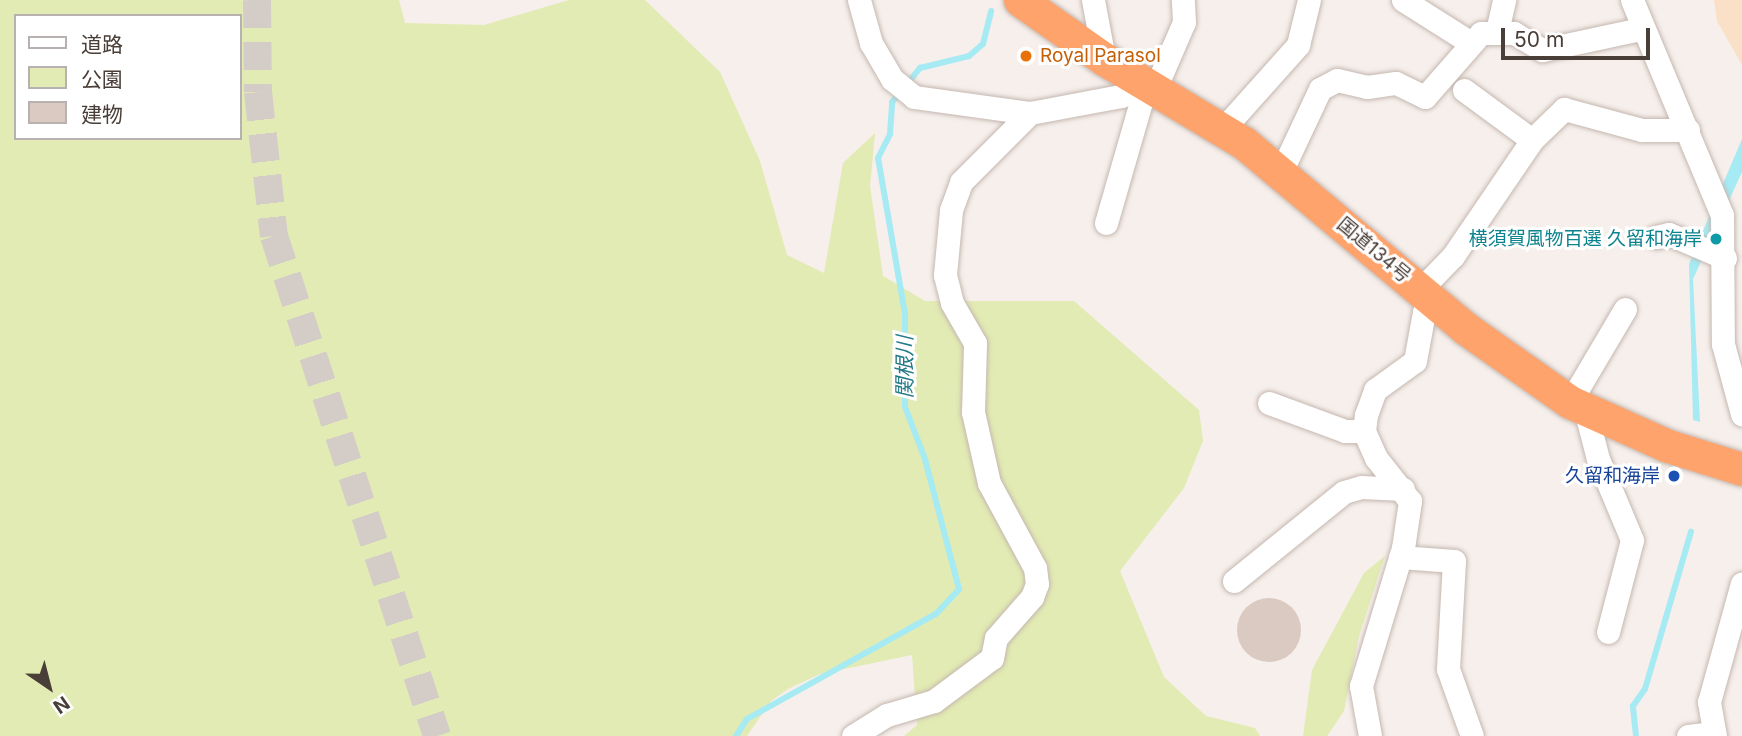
<!DOCTYPE html>
<html>
<head>
<meta charset="utf-8">
<style>
	body { margin:0 }
	#map { position:relative; width:1742px; height:736px; overflow:hidden; background:#f6efeb; font-family:Inter,"Noto Sans JP",sans-serif }
	div>[style] { position:absolute }
	.green>* { inset:0; background:#e2ebb3 }
	.sand>* { inset:0; background:#fae0c7 }
	.water>* { inset:0; background:#a6eaf3 }
	.stream>* { height:6px; margin:-3px; padding:0 3px; transform-origin:3px; border-radius:3px; background:#a6eaf3 }
	.building>* { inset:0; background:#dbcac2 }
	.round { border-radius:50% }
	.major-tunnel>* { height:28px; margin-top:-14px; transform-origin:0; background:repeating-linear-gradient(90deg,#d4ccc7 0 28px,transparent 0 42px) }
	.roads { filter:drop-shadow(0 0 2px #c5b7b0) drop-shadow(0 0 2px #c5b7b0) }
	.minor>* { height:23px; margin:-11.5px; padding:0 11.5px; transform-origin:11.5px; border-radius:11.5px; background:#fff }
	.highway>* { height:33px; margin:-16.5px; padding:0 16.5px; transform-origin:16.5px; border-radius:16.5px; background:#ffa36c }
	.dots>* { width:19px; height:19px; translate:-50% -50%; box-sizing:border-box; border:4px solid #fff; border-radius:50% }
	span { translate:-50% -50%; white-space:nowrap; text-align:center; line-height:1.15; -webkit-text-stroke:6px #fff; paint-order:stroke }
	.food-label { font-size:19px; color:#c56008 }
	.left { translate:0 -50%; text-align:left }
	.culture-label { font-size:19px; color:#0d838f }
	.right { translate:-100% -50%; text-align:right }
	.street-label { font-size:19px; color:#4a3e38 }
	.transit-label { font-size:19px; color:#164399 }
	.water-label { font-size:21px; color:#247b88; font-style:italic }
	.legend { position:absolute; left:14px; top:14px; width:228px; height:126px; box-sizing:border-box; background:#fff; border:2px solid #b7b2af; margin:0; padding:9px 12px; list-style:none; font-size:21px; color:#4a3e38 }
	.legend li { display:flex; align-items:center; gap:14px; height:35px }
	.legend b { width:35px; border:2px solid #b7b2af }
	.north { position:absolute; left:14px; top:652px; width:70px; height:70px; -webkit-text-stroke:5px #fff; paint-order:stroke; rotate:145deg; font-size:19px; font-weight:700; line-height:28px; text-align:center; color:#4a3e38 }
	.north::after { content:''; display:block; margin:auto; width:24px; height:32px; background:#4a3e38; clip-path:polygon(50% 0,100% 100%,50% 72%,0 100%) }
	.scale { position:absolute; left:1501px; top:28px; width:149px; height:32px; box-sizing:border-box; border:4px solid #4a3e38; border-top:0; padding-left:9px; font-size:21px; line-height:24px; white-space:nowrap; color:#4a3e38; -webkit-text-stroke:5px #fff; paint-order:stroke }
</style>
</head>
<body>
<div id="map">
	<div class="green">
		<div style="clip-path:polygon(evenodd,0 0,399px 0,405px 23px,484px 25px,569px 0,645px 0,720px 72px,760px 161px,787px 255px,824px 273px,843px 163px,875px 133px,870px 186px,883px 276px,925px 301px,1074px 301px,1199px 410px,1203px 441px,1184px 488px,1120px 571px,1164px 677px,1206px 716px,1255px 728px,1260px 736px,904px 736px,917px 725px,912px 655px,820px 674px,788px 689px,771px 701px,747px 736px,0 736px,0 0,16px 16px,240px 16px,240px 138px,16px 138px,16px 16px)"></div>
		<div style="clip-path:polygon(1385px 556px,1359px 636px,1344px 711px,1327px 736px,1303px 736px,1312px 670px,1364px 573px)"></div>
	</div>
	<div class="sand">
		<div style="clip-path:polygon(1714px 0,1742px 0,1742px 65px,1717px 21px)"></div>
	</div>
	<div class="water">
		<div style="clip-path:polygon(1742px 139px,1742px 172px,1693px 279px,1700px 422px,1693px 420px,1689px 264px)"></div>
	</div>
	<div class="stream">
		<div style="left:907px;top:84px;width:21px;rotate:-51deg"></div>
		<div style="left:920px;top:68px;width:50px;rotate:-13.8deg"></div>
		<div style="left:969px;top:56px;width:18px;rotate:-41deg"></div>
		<div style="left:983px;top:44px;width:34px;rotate:-76deg"></div>
		<div style="left:736px;top:736px;width:20px;rotate:-57deg"></div>
		<div style="left:747px;top:719px;width:216px;rotate:-29.1deg"></div>
		<div style="left:936px;top:614px;width:34px;rotate:-47deg"></div>
		<div style="left:959px;top:589px;width:134px;rotate:-104.7deg"></div>
		<div style="left:925px;top:459px;width:56px;rotate:-111deg"></div>
		<div style="left:905px;top:407px;width:93px;rotate:-90deg"></div>
		<div style="left:905px;top:314px;width:158px;rotate:-99.8deg"></div>
		<div style="left:878px;top:158px;width:27px;rotate:-63deg"></div>
		<div style="left:890px;top:134px;width:32px;rotate:-86deg"></div>
		<div style="left:892px;top:102px;width:13px;rotate:-48deg"></div>
		<div style="left:1636px;top:736px;width:30px;rotate:-96deg"></div>
		<div style="left:1633px;top:706px;width:21px;rotate:-55deg"></div>
		<div style="left:1645px;top:689px;width:164px;rotate:-73.7deg"></div>
	</div>
	<div class="building">
		<div class="round" style="left:1237px;top:598px;width:64px;height:64px"></div>
	</div>
	<div class="major-tunnel">
		<div style="left:257px;top:0;width:92px;rotate:89.4deg"></div>
		<div style="left:258px;top:92px;width:145px;rotate:83.7deg"></div>
		<div style="left:274px;top:236px;width:526px;rotate:71.94deg"></div>
	</div>
	<div class="roads">
		<div class="minor">
			<div style="left:859px;top:0;width:45px;rotate:74.4deg"></div>
			<div style="left:871px;top:43px;width:42px;rotate:59.7deg"></div>
			<div style="left:892px;top:79px;width:28px;rotate:39deg"></div>
			<div style="left:914px;top:97px;width:117px;rotate:7.9deg"></div>
			<div style="left:1093px;top:0;width:60px;rotate:79.4deg"></div>
			<div style="left:1403px;top:0;width:80px;rotate:32.3deg"></div>
			<div style="left:1632px;top:0;width:233px;rotate:67.3deg"></div>
			<div style="left:1722px;top:215px;width:129px;rotate:89.6deg"></div>
			<div style="left:1723px;top:344px;width:73px;rotate:74.8deg"></div>
			<div style="left:1497px;top:31px;width:32px;rotate:-77deg"></div>
			<div style="left:1155px;top:89px;width:73px;rotate:-66.6deg"></div>
			<div style="left:1184px;top:22px;width:22px;rotate:-93deg"></div>
			<div style="left:1464px;top:90px;width:84px;rotate:36.3deg"></div>
			<div style="left:1223px;top:129px;width:113px;rotate:-48.2deg"></div>
			<div style="left:1298px;top:45px;width:46px;rotate:-76.3deg"></div>
			<div style="left:1281px;top:172px;width:92px;rotate:-64.8deg"></div>
			<div style="left:1320px;top:89px;width:19px;rotate:-28deg"></div>
			<div style="left:1337px;top:80px;width:31px;rotate:13deg"></div>
			<div style="left:1367px;top:87px;width:29px;rotate:-8deg"></div>
			<div style="left:1396px;top:83px;width:32px;rotate:26deg"></div>
			<div style="left:1425px;top:97px;width:85px;rotate:-48.8deg"></div>
			<div style="left:1481px;top:33px;width:33px"></div>
			<div style="left:1514px;top:33px;width:33px;rotate:31deg"></div>
			<div style="left:1542px;top:50px;width:101px;rotate:-12deg"></div>
			<div style="left:1106px;top:223px;width:145px;rotate:-73.9deg"></div>
			<div style="left:1656px;top:237px;width:13px;rotate:-13deg"></div>
			<div style="left:1669px;top:234px;width:61px;rotate:23.2deg"></div>
			<div style="left:1421px;top:289px;width:46px;rotate:-45.9deg"></div>
			<div style="left:1453px;top:256px;width:140px;rotate:-55.7deg"></div>
			<div style="left:1532px;top:140px;width:45px;rotate:-44.1deg"></div>
			<div style="left:1564px;top:109px;width:81px;rotate:15.1deg"></div>
			<div style="left:1642px;top:130px;width:46px"></div>
			<div style="left:1570px;top:402px;width:108px;rotate:-59.4deg"></div>
			<div style="left:1269px;top:403px;width:81px;rotate:20.2deg"></div>
			<div style="left:1345px;top:431px;width:19px"></div>
			<div style="left:1585px;top:409px;width:52px;rotate:75.4deg"></div>
			<div style="left:1598px;top:459px;width:88px;rotate:67.2deg"></div>
			<div style="left:1632px;top:540px;width:95px;rotate:104.6deg"></div>
			<div style="left:1400px;top:557px;width:54px;rotate:4.2deg"></div>
			<div style="left:1454px;top:561px;width:108px;rotate:93.2deg"></div>
			<div style="left:1448px;top:669px;width:71px;rotate:70.3deg"></div>
			<div style="left:1234px;top:581px;width:141px;rotate:-39deg"></div>
			<div style="left:1344px;top:492px;width:18px;rotate:-16deg"></div>
			<div style="left:1361px;top:487px;width:42px;rotate:2.7deg"></div>
			<div style="left:853px;top:736px;width:40px;rotate:-32deg"></div>
			<div style="left:887px;top:715px;width:49px;rotate:-16.6deg"></div>
			<div style="left:934px;top:701px;width:72px;rotate:-36.6deg"></div>
			<div style="left:992px;top:658px;width:20px;rotate:-79deg"></div>
			<div style="left:996px;top:638px;width:55px;rotate:-48.7deg"></div>
			<div style="left:1032px;top:597px;width:14px;rotate:-69deg"></div>
			<div style="left:1037px;top:584px;width:16px;rotate:-97deg"></div>
			<div style="left:1035px;top:568px;width:97px;rotate:-118.4deg"></div>
			<div style="left:989px;top:483px;width:73px;rotate:-102.7deg"></div>
			<div style="left:973px;top:412px;width:69px;rotate:-88.3deg"></div>
			<div style="left:975px;top:343px;width:46px;rotate:-119.9deg"></div>
			<div style="left:952px;top:303px;width:29px;rotate:-104deg"></div>
			<div style="left:945px;top:275px;width:65px;rotate:-84.7deg"></div>
			<div style="left:951px;top:210px;width:30px;rotate:-70deg"></div>
			<div style="left:961px;top:182px;width:98px;rotate:-45deg"></div>
			<div style="left:1030px;top:113px;width:93px;rotate:-10.6deg"></div>
			<div style="left:1121px;top:96px;width:26px;rotate:-36deg"></div>
			<div style="left:1370px;top:736px;width:51px;rotate:-100.2deg"></div>
			<div style="left:1361px;top:686px;width:144px;rotate:-73.1deg"></div>
			<div style="left:1403px;top:548px;width:48px;rotate:-81.5deg"></div>
			<div style="left:1410px;top:501px;width:55px;rotate:-128.3deg"></div>
			<div style="left:1376px;top:458px;width:30px;rotate:-114deg"></div>
			<div style="left:1364px;top:431px;width:16px;rotate:-83deg"></div>
			<div style="left:1366px;top:415px;width:27px;rotate:-70deg"></div>
			<div style="left:1375px;top:390px;width:49px;rotate:-35.9deg"></div>
			<div style="left:1415px;top:361px;width:50px;rotate:-79.6deg"></div>
			<div style="left:1424px;top:312px;width:16px;rotate:-52deg"></div>
			<div style="left:1688px;top:736px;width:26px;rotate:-7deg"></div>
			<div style="left:1715px;top:736px;width:35px;rotate:-100deg"></div>
			<div style="left:1709px;top:702px;width:123px;rotate:-74.5deg"></div>
		</div>
		<div class="highway">
			<div style="left:1020px;top:0;width:103px;rotate:35.1deg"></div>
			<div style="left:1104px;top:59px;width:163px;rotate:31deg"></div>
			<div style="left:1244px;top:143px;width:288px;rotate:39.9deg"></div>
			<div style="left:1465px;top:328px;width:128px;rotate:35.2deg"></div>
			<div style="left:1570px;top:402px;width:107px;rotate:24.2deg"></div>
			<div style="left:1668px;top:446px;width:77px;rotate:17.3deg"></div>
		</div>
	</div>
	<div class="dots">
		<div style="left:1026px;top:56px;background:#e8710a"></div>
		<div style="left:1716px;top:239px;background:#0f9aa8"></div>
		<div style="left:1674px;top:476px;background:#1a4fb4"></div>
	</div>
	<div class="food-label">
		<span class="left" style="left:1040px;top:56px">Royal Parasol</span>
	</div>
	<div class="culture-label">
		<span class="right" style="left:1702px;top:239px">横須賀風物百選 久留和海岸</span>
	</div>
	<div class="street-label">
		<span style="left:1374px;top:250px;rotate:40deg">国道134号</span>
	</div>
	<div class="transit-label">
		<span class="right" style="left:1660px;top:476px">久留和海岸</span>
	</div>
	<div class="water-label">
		<span style="left:905px;top:367px;rotate:-90deg">関根川</span>
	</div>
	<ul class="legend">
	<li><b style="height:9px;background:#fff"></b>道路</li>
	<li><b style="height:19px;background:#e2ebb3"></b>公園</li>
	<li><b style="height:19px;background:#dbcac2"></b>建物</li>
	</ul>
	<div class="north">N</div>
	<div class="scale">50 m</div>
</div>
</body>
</html>
